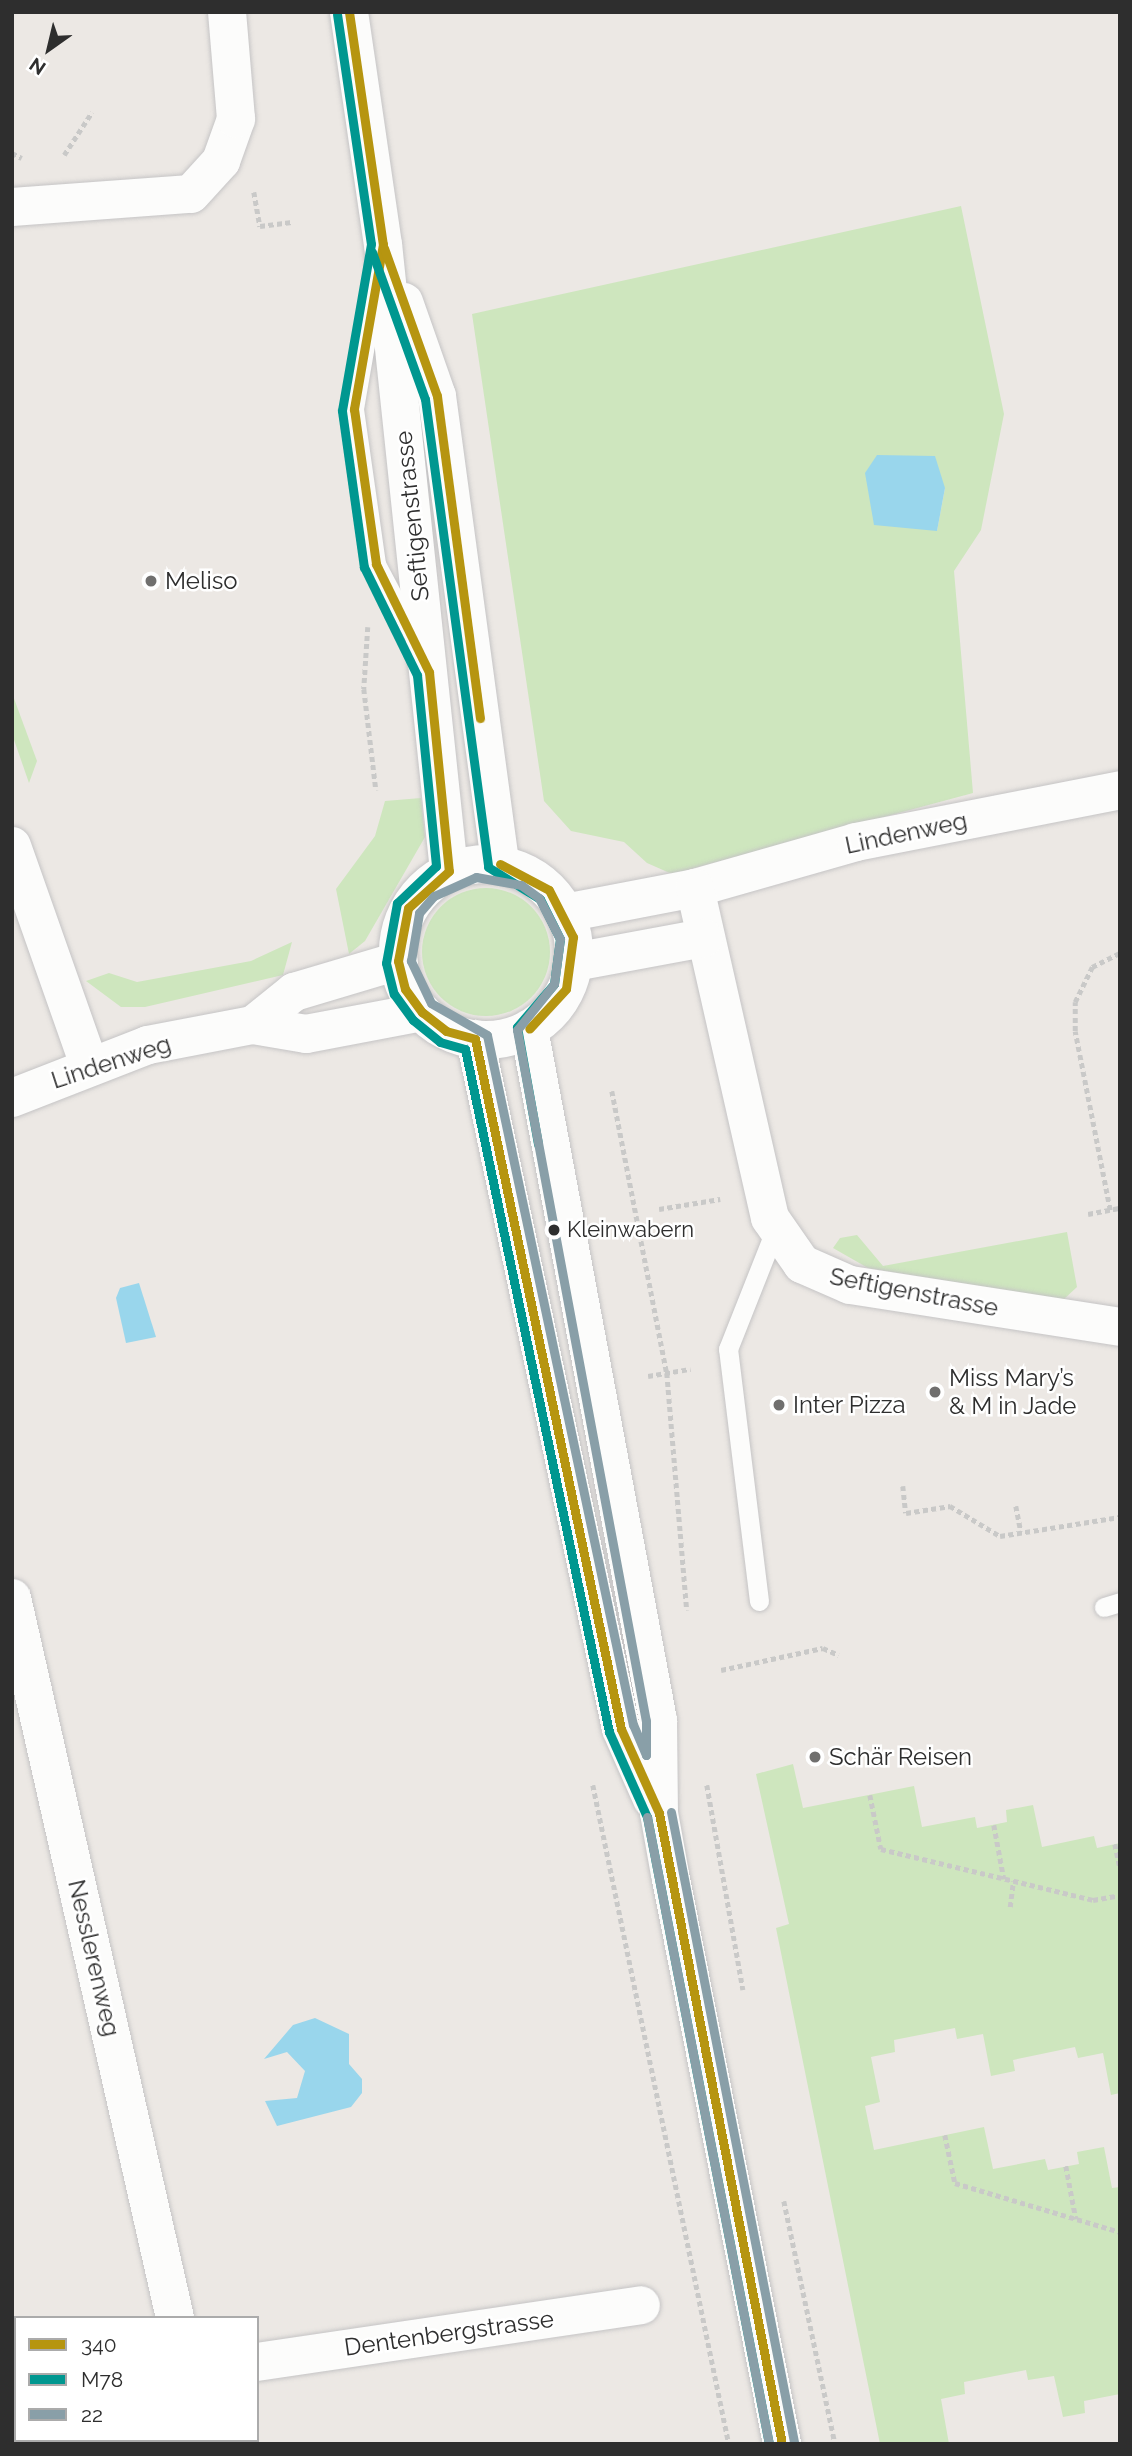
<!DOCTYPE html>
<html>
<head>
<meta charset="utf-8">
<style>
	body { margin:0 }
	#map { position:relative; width:1132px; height:2456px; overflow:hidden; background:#ece8e4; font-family:Raleway,sans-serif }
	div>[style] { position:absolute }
	.green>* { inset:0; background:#cee6be }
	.round { border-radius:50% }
	.water>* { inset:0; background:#99d6ec }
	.path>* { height:4.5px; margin-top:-2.25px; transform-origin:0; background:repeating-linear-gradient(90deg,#c9c9c8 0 5px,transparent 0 8.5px) }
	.roads { filter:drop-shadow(0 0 2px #c5c4c5) drop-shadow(0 0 2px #c5c4c5) }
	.service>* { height:19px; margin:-9.5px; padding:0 9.5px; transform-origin:9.5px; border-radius:9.5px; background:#fcfcfb }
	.minor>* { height:38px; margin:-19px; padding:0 19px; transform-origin:19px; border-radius:19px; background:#fcfcfb }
	.tertiary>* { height:38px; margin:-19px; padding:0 19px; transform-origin:19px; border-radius:19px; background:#fcfcfb }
	.secondary>* { height:38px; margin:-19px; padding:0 19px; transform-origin:19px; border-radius:19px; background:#fcfcfb }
	.secondary>.ring { margin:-19px; padding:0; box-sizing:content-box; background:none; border:38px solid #fcfcfb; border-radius:50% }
	.bus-1>* { height:9px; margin:-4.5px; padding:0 4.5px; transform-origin:4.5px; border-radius:4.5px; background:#b69510 }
	.bus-2>* { height:9px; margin:-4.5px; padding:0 4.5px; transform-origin:4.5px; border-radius:4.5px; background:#009790 }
	.bus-3>* { height:9px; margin:-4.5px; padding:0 4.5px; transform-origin:4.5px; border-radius:4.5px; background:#899fa8 }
	.dots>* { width:19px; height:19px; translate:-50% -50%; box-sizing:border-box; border:4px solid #fff; border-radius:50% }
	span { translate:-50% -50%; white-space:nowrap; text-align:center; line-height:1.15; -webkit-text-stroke:5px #fff; paint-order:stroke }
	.bus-label { font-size:22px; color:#2e2e2e }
	.left { translate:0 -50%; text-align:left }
	.street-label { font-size:24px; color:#2e2e2e }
	.poi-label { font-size:24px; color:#2e2e2e }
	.frame { position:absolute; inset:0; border:14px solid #2e2e2e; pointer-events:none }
	.legend { position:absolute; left:14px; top:2316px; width:245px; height:126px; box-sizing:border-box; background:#fff; border:2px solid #ababab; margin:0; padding:9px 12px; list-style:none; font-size:21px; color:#2e2e2e }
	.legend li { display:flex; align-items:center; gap:14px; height:35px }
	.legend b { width:35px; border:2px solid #ababab }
	.north { position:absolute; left:14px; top:14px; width:70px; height:70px; -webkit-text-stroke:5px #fff; paint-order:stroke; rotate:214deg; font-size:19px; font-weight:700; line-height:28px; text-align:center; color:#2e2e2e }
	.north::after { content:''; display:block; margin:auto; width:24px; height:32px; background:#2e2e2e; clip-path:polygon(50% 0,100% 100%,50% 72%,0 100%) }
</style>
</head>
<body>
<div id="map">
	<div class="green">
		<div style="clip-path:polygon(evenodd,961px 206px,1004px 414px,981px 530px,954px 571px,973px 793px,672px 874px,647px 863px,624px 842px,571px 831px,544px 801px,472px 314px,961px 206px,877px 455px,945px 488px,937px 531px,877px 455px)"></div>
		<div style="clip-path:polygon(12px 693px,37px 761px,29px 783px,12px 734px)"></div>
		<div style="clip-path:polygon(421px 798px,425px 837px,365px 941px,349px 954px,336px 889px,375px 836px,385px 801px)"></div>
		<div class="round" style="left:422px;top:888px;width:128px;height:128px"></div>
		<div style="clip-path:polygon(292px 942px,283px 975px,145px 1007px,121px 1007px,86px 981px,109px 973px,137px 982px,251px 961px)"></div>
		<div style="clip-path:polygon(1067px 1232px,1077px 1287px,1063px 1300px,868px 1268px,833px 1248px,840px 1238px,857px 1235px,883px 1266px)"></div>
		<div style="clip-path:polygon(793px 1764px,803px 1808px,914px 1786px,922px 1827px,975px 1817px,977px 1828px,1007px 1822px,1006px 1810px,1033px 1805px,1042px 1847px,1094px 1836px,1097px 1848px,1120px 1843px,1120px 2093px,1111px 2095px,1103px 2053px,1078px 2058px,1075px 2047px,1013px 2060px,1015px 2071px,991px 2076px,983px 2034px,957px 2039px,955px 2028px,894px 2040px,895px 2052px,871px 2057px,880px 2102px,865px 2106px,874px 2150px,984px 2127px,993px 2169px,1045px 2159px,1048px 2170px,1079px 2164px,1077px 2152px,1104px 2147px,1112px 2188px,1120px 2187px,1120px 2394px,1084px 2401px,1085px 2413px,1063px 2417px,1054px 2376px,1028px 2380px,1026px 2370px,964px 2382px,965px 2394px,941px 2399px,949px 2444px,880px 2444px,776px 1928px,789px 1924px,756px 1774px)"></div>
	</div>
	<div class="water">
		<div style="clip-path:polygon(877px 455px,935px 456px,945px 488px,937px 531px,874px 525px,865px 473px)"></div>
		<div style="clip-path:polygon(139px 1283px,156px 1337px,126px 1343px,116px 1298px,120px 1288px)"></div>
		<div style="clip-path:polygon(315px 2018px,349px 2034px,349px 2064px,362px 2079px,362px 2093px,351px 2107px,277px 2126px,265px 2101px,297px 2098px,305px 2071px,287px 2052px,264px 2059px,293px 2025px)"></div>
	</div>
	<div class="path">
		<div style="left:12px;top:153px;width:11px;rotate:27deg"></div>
		<div style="left:64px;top:155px;width:51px;rotate:-56.9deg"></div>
		<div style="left:254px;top:192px;width:35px;rotate:80deg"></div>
		<div style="left:260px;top:226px;width:32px;rotate:-7deg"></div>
		<div style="left:368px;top:627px;width:62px;rotate:93.7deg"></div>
		<div style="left:364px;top:689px;width:102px;rotate:83.2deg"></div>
		<div style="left:612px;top:1091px;width:287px;rotate:79deg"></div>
		<div style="left:667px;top:1373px;width:238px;rotate:85.2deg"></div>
		<div style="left:659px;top:1209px;width:62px;rotate:-9.3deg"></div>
		<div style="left:1110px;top:1210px;width:182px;rotate:-101.1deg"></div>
		<div style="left:1075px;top:1031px;width:29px;rotate:-90deg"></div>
		<div style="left:1075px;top:1002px;width:39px;rotate:-64deg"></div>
		<div style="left:1092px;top:967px;width:31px;rotate:-27deg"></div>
		<div style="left:1088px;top:1214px;width:33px;rotate:-11deg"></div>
		<div style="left:648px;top:1376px;width:43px;rotate:-9.5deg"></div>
		<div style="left:903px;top:1486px;width:27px;rotate:84deg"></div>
		<div style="left:906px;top:1513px;width:45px;rotate:-9deg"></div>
		<div style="left:950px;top:1506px;width:58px;rotate:31deg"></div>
		<div style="left:1000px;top:1536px;width:121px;rotate:-9deg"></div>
		<div style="left:1016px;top:1506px;width:26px;rotate:79deg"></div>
		<div style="left:721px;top:1670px;width:104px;rotate:-12.2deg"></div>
		<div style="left:823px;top:1648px;width:17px;rotate:24deg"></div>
		<div style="left:593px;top:1785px;width:673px;rotate:78.34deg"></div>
		<div style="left:707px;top:1785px;width:208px;rotate:80deg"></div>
		<div style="left:870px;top:1795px;width:55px;rotate:78.5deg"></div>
		<div style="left:881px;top:1849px;width:218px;rotate:13.5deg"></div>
		<div style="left:1093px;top:1900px;width:27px;rotate:-10deg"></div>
		<div style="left:994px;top:1825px;width:55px;rotate:79.5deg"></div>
		<div style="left:1115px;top:1844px;width:24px;rotate:78deg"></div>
		<div style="left:1010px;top:1907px;width:26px;rotate:-83deg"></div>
		<div style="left:945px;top:2135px;width:49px;rotate:78.2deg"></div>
		<div style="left:955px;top:2183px;width:172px;rotate:16.5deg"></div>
		<div style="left:1066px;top:2166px;width:54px;rotate:79.3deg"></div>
		<div style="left:784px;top:2201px;width:248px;rotate:78.1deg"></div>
	</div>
	<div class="roads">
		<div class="service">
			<div style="left:375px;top:287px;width:124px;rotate:99.8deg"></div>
			<div style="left:354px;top:409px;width:157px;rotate:81.9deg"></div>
			<div style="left:376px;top:564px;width:84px;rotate:62.2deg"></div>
			<div style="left:759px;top:1601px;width:254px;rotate:-97deg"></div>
			<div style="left:728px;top:1349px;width:128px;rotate:-68.4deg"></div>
			<div style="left:1104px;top:1607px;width:17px;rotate:-17deg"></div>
		</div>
		<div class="minor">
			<div style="left:12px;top:207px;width:179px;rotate:-4.2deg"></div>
			<div style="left:191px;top:194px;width:45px;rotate:-47.7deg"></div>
			<div style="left:221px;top:161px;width:45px;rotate:-70.3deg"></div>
			<div style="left:236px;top:119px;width:107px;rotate:-94.8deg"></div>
			<div style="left:12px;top:846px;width:232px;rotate:70.6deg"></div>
			<div style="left:695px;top:888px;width:167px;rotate:-15.9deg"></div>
			<div style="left:856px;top:842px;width:269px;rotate:-11.1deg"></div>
			<div style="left:253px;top:1025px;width:53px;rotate:-38.8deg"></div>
			<div style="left:294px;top:992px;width:109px;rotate:-16.6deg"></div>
			<div style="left:12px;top:1098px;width:146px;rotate:-21.3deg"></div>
			<div style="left:148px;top:1045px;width:107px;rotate:-10.8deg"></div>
			<div style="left:253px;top:1025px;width:54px;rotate:9.6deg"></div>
			<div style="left:306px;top:1034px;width:118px;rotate:-10.7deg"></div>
			<div style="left:12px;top:1598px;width:738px;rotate:77.24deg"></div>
			<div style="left:257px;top:2362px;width:388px;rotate:-8.4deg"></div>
			<div style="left:12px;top:2401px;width:4px;rotate:-14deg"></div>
			<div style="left:197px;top:2440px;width:4px;rotate:90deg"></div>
		</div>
		<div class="tertiary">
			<div style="left:565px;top:913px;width:132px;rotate:-10.9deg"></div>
			<div style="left:695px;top:888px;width:338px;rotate:77.2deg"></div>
			<div style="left:770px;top:1218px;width:56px;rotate:55.2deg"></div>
			<div style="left:802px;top:1264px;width:52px;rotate:23.6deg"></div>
			<div style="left:850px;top:1285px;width:273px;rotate:8.8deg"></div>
			<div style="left:574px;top:962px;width:132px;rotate:-10.5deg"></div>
		</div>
		<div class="secondary">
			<div style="left:349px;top:12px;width:234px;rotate:81.7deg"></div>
			<div style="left:383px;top:244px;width:630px;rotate:83.99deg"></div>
			<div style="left:404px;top:302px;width:100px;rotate:70.7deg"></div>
			<div style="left:437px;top:396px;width:472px;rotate:82.3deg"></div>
			<div class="ring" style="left:398px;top:864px;width:138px;height:138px"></div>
			<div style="left:529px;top:1029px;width:703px;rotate:79.43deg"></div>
			<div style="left:658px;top:1720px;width:93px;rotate:89.4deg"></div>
			<div style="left:659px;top:1813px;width:62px;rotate:79.8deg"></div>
			<div style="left:670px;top:1874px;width:581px;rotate:78.88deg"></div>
			<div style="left:475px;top:1039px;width:705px;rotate:78.05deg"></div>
			<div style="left:621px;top:1729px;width:77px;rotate:66.1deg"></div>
		</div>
	</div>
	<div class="bus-1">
		<div style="left:349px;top:12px;width:234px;rotate:81.7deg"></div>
		<div style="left:383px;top:244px;width:168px;rotate:100deg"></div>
		<div style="left:354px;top:409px;width:157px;rotate:81.9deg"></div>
		<div style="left:376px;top:564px;width:120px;rotate:63.9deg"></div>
		<div style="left:429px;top:672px;width:200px;rotate:84.3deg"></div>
		<div style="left:384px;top:248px;width:157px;rotate:70.3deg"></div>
		<div style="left:437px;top:396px;width:325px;rotate:82.4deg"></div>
		<div style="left:500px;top:864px;width:55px;rotate:28deg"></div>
		<div style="left:549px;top:890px;width:53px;rotate:62.9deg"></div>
		<div style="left:573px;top:937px;width:52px;rotate:97.7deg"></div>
		<div style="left:566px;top:989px;width:54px;rotate:132.8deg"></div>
		<div style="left:449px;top:871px;width:55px;rotate:137.9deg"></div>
		<div style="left:408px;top:908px;width:54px;rotate:100.7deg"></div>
		<div style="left:398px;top:961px;width:29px;rotate:76deg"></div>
		<div style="left:405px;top:989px;width:29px;rotate:54deg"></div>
		<div style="left:422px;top:1012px;width:31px;rotate:38deg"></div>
		<div style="left:446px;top:1031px;width:30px;rotate:15deg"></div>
		<div style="left:475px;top:1039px;width:705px;rotate:78.05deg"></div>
		<div style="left:621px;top:1729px;width:92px;rotate:65.7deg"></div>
		<div style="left:659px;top:1813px;width:643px;rotate:78.97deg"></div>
	</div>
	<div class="bus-2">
		<div style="left:337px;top:14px;width:232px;rotate:81.6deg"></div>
		<div style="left:371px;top:244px;width:169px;rotate:99.9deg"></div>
		<div style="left:342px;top:411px;width:158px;rotate:82deg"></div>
		<div style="left:364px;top:567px;width:120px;rotate:63.9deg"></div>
		<div style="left:417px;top:675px;width:192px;rotate:84.3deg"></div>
		<div style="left:436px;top:866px;width:54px;rotate:136.5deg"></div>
		<div style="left:397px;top:903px;width:61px;rotate:100.4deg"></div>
		<div style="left:386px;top:963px;width:32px;rotate:76deg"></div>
		<div style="left:394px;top:994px;width:32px;rotate:54deg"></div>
		<div style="left:413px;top:1020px;width:35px;rotate:39deg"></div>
		<div style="left:440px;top:1042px;width:26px;rotate:16deg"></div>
		<div style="left:465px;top:1049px;width:698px;rotate:78.09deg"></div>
		<div style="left:609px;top:1732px;width:93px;rotate:65.9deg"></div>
		<div style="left:647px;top:1817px;width:639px;rotate:78.99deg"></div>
		<div style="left:372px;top:252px;width:156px;rotate:70.2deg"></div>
		<div style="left:425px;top:399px;width:472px;rotate:82.3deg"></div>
		<div style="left:488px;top:867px;width:61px;rotate:31.6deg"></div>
		<div style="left:540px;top:899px;width:45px;rotate:63.4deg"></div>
		<div style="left:560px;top:939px;width:45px;rotate:97.6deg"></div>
		<div style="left:554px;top:984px;width:57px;rotate:130.7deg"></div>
		<div style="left:517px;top:1027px;width:119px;rotate:79.8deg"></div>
	</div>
	<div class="bus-3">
		<div style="left:476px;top:877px;width:46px;rotate:10.1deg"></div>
		<div style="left:521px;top:885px;width:22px;rotate:36deg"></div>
		<div style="left:539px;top:898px;width:46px;rotate:62.9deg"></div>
		<div style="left:560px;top:939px;width:45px;rotate:97.6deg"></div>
		<div style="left:554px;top:984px;width:59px;rotate:128.8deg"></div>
		<div style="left:517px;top:1030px;width:703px;rotate:79.43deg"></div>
		<div style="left:646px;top:1721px;width:34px;rotate:90deg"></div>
		<div style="left:646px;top:1755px;width:33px;rotate:-113deg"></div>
		<div style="left:633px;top:1725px;width:705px;rotate:-101.95deg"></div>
		<div style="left:487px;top:1035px;width:64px;rotate:-150.3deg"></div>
		<div style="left:431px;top:1003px;width:47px;rotate:-115.5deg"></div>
		<div style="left:411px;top:961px;width:49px;rotate:-80.5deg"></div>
		<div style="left:419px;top:913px;width:23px;rotate:-49deg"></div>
		<div style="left:434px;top:896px;width:46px;rotate:-24.3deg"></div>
		<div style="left:671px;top:1812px;width:642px;rotate:78.95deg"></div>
		<div style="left:647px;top:1817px;width:639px;rotate:78.99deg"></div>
	</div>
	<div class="dots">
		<div style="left:151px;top:581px;background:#706f6e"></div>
		<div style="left:554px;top:1230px;background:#2e2e2e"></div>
		<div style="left:935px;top:1392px;background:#706f6e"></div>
		<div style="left:779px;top:1405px;background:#706f6e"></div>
		<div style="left:815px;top:1757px;background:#706f6e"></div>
	</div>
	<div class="bus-label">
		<span class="left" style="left:567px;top:1230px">Kleinwabern</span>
	</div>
	<div class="street-label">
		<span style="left:412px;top:516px;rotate:-96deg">Seftigenstrasse</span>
		<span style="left:906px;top:833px;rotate:-12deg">Lindenweg</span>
		<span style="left:111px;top:1062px;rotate:-18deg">Lindenweg</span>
		<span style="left:914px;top:1292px;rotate:11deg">Seftigenstrasse</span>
		<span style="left:94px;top:1958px;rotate:77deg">Nesslerenweg</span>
		<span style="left:449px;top:2333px;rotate:-8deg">Dentenbergstrasse</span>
	</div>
	<div class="poi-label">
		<span class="left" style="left:165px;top:581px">Meliso</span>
		<span class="left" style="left:949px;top:1392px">Miss Mary’s<br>&amp; M in Jade</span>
		<span class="left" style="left:793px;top:1405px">Inter Pizza</span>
		<span class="left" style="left:829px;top:1757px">Schär Reisen</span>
	</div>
	<div class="frame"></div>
	<ul class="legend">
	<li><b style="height:9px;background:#b69510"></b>340</li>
	<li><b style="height:9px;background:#009790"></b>M78</li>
	<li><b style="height:9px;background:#899fa8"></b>22</li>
	</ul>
	<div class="north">N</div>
</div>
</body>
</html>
